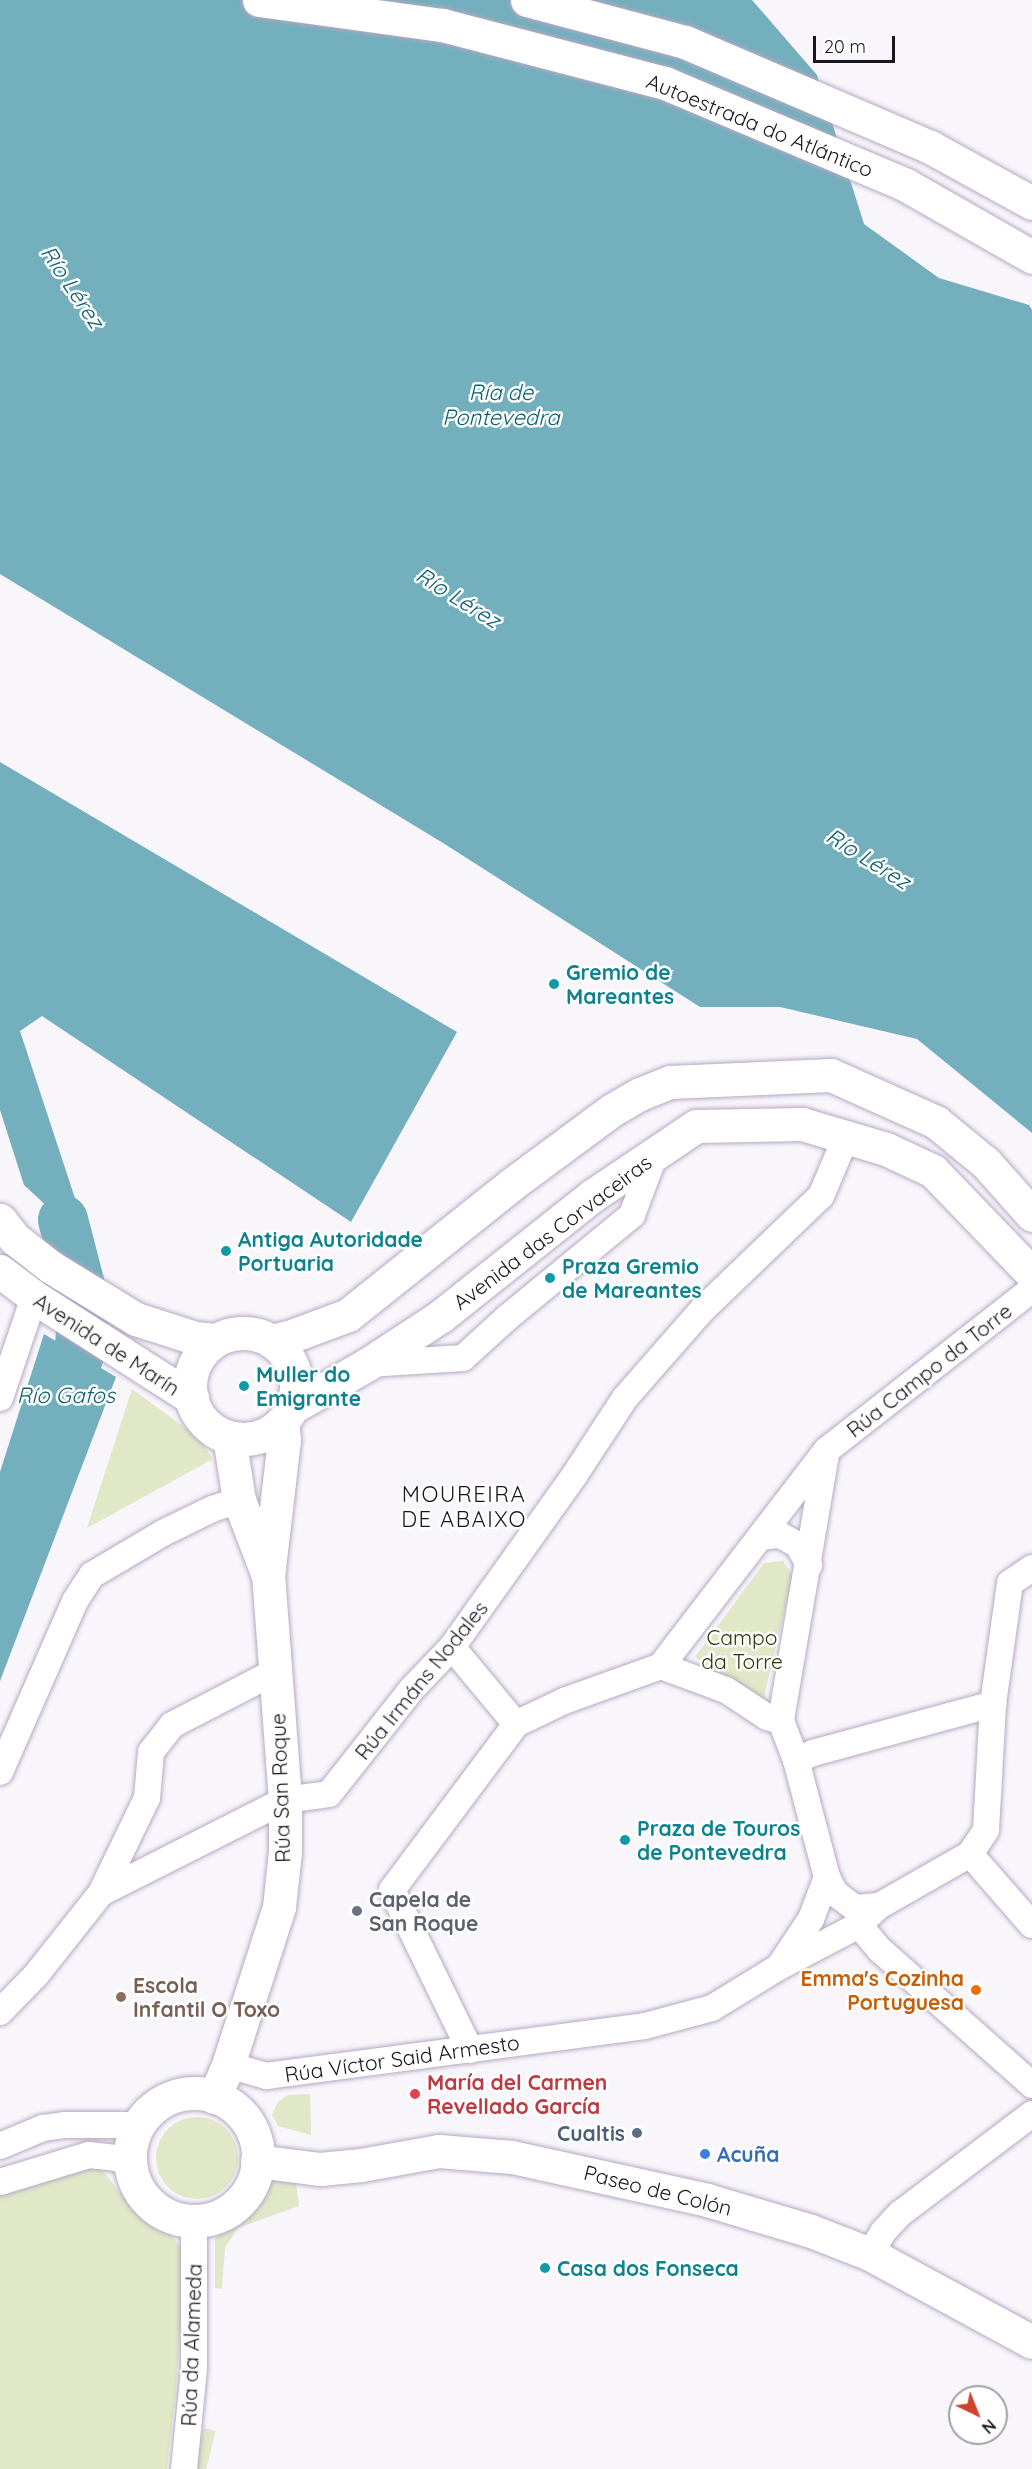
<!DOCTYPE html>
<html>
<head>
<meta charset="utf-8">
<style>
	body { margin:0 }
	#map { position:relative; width:1032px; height:2469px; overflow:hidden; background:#f8f5fb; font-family:Quicksand,sans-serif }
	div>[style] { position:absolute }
	.green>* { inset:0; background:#e0e8c8; transform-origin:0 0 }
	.round { border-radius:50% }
	.water>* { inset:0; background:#73afbd }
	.river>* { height:50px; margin:-25px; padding:0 25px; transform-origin:25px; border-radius:25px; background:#73afbd }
	.roads { filter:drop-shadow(0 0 2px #b7a8c3) drop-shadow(0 0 2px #b7a8c3) }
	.street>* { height:26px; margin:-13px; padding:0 13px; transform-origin:13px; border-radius:13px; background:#fff }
	.primary>* { height:33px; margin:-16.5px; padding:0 16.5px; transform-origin:16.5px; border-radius:16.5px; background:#fff }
	.primary>.ring { margin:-16.5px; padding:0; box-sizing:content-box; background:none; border:33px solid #fff; border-radius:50% }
	.highway>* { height:33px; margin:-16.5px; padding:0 16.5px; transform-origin:16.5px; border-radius:16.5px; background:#fff }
	.highway>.ring { margin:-16.5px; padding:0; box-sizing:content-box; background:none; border:33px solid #fff; border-radius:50% }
	.dots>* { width:16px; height:16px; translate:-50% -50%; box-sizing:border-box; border:3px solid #fff; border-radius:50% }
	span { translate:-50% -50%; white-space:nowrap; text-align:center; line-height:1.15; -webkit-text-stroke:5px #fff; paint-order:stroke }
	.street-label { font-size:21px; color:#1a151f }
	.culture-label { font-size:21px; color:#0d838f; font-weight:700 }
	.left { translate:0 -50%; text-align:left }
	.park-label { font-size:21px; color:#2c3500 }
	.worship-label { font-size:21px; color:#5b616d; font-weight:700 }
	.food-label { font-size:21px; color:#c56008; font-weight:700 }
	.right { translate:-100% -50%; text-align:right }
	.education-label { font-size:21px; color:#785e54; font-weight:700 }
	.health-label { font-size:21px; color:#be3a42; font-weight:700 }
	.service-label { font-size:21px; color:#4e5e75; font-weight:700 }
	.shop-label { font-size:21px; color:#366cbe; font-weight:700 }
	.water-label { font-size:22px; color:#0e6171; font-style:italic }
	.neighbourhood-label { font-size:22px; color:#1a151f; letter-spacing:1.5px }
	.north { position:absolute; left:948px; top:2385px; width:60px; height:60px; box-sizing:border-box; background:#fff; border:2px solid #a3a1a5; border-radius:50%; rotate:137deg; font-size:16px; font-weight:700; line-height:24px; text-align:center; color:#1a151f }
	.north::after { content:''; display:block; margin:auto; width:21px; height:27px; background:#cf432b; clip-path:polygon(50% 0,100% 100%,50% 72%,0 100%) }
	.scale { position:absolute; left:813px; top:36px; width:82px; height:27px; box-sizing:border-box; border:3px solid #1a151f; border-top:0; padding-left:8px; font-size:18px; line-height:21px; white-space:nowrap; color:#1a151f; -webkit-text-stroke:4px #fff; paint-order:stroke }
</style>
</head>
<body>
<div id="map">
	<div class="green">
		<div style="clip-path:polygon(132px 1389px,198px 1437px,213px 1459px,87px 1528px)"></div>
		<div style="clip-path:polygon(783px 1561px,793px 1576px,762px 1705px,695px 1657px,764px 1563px)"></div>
		<div style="clip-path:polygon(310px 2094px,311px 2135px,278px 2126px,272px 2115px,278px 2102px,288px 2095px)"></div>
		<div class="round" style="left:156px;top:2117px;width:82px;height:82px"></div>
		<div style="clip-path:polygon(84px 2149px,126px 2199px,170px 2234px,185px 2252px,176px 2390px,167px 2469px,0 2469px,0 2178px)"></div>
		<div style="clip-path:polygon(270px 2180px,296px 2183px,299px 2206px,238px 2228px,225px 2248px,222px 2289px,215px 2288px,215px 2238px,240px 2221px,259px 2204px)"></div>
		<div style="left:204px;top:2428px;width:12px;height:41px;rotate:14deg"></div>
	</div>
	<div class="water">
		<div style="clip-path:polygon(0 0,752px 0,817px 75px,864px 224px,939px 278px,1029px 305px,1032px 310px,1032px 1133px,917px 1039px,780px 1007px,700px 1007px,443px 843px,0 574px)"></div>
		<div style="clip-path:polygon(0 762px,457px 1032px,351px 1222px,42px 1016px,20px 1031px,91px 1247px,24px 1185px,0 1110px)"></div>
		<div style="clip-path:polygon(44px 1334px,116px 1377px,0 1681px,0 1472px)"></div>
	</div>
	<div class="river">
		<div style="left:57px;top:1419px;width:68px;rotate:-71deg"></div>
		<div style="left:79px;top:1355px;width:54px;rotate:-84.7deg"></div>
		<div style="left:84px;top:1301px;width:84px;rotate:-104.5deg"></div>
	</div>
	<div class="roads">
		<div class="street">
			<div style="left:368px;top:1364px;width:95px;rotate:-3.6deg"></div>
			<div style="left:463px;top:1358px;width:61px;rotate:-42.3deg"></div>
			<div style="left:508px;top:1317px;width:161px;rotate:-39.4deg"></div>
			<div style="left:632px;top:1215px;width:65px;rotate:-69.3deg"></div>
			<div style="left:0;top:1398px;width:107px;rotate:-71.4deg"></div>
			<div style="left:826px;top:1454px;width:271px;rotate:99.6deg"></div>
			<div style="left:781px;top:1721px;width:42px;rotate:69deg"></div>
			<div style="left:796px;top:1760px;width:121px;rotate:75.2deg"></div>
			<div style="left:827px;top:1877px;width:18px;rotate:63deg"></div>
			<div style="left:835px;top:1893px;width:25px;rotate:37deg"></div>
			<div style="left:855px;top:1908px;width:24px;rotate:-5deg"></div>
			<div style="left:760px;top:1537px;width:20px;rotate:-6deg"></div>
			<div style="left:780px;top:1535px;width:21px;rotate:29deg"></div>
			<div style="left:798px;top:1545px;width:23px;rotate:61deg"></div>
			<div style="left:452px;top:1647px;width:100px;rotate:50.3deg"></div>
			<div style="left:661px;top:1666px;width:272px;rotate:-52.5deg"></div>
			<div style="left:827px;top:1450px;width:261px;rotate:-38.1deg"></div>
			<div style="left:661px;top:1666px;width:69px;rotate:20.3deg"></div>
			<div style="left:726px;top:1690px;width:49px;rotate:33.4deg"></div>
			<div style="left:767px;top:1717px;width:15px;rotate:16deg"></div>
			<div style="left:796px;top:1760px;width:18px;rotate:-22deg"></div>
			<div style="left:813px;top:1753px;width:187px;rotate:-15.2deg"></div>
			<div style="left:0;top:1772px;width:187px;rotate:-66.3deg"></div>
			<div style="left:75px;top:1601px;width:31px;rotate:-57deg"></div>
			<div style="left:92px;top:1575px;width:82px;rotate:-30.6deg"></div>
			<div style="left:163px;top:1533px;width:55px;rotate:-26.1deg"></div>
			<div style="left:212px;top:1509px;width:28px;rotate:-18deg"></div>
			<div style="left:970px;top:1854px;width:94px;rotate:48.9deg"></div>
			<div style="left:101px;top:1893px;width:206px;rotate:-26.8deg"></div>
			<div style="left:285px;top:1800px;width:44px;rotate:-7.8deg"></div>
			<div style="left:329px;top:1794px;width:132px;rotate:-51.7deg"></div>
			<div style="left:411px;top:1690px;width:59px;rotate:-46.4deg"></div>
			<div style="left:452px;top:1647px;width:210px;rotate:-54.5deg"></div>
			<div style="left:574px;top:1476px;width:93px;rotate:-56.8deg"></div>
			<div style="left:625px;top:1398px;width:118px;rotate:-48.8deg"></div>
			<div style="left:703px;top:1309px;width:163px;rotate:-43.8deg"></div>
			<div style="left:821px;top:1196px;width:64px;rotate:-67deg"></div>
			<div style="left:859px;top:1925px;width:31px;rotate:50deg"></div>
			<div style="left:879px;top:1949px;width:205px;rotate:41.6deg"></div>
			<div style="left:781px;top:1964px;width:54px;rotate:-56.3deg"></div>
			<div style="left:811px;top:1919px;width:45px;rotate:-69.1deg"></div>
			<div style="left:0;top:2012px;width:52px;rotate:-45.8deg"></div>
			<div style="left:36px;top:1975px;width:105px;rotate:-51.6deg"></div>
			<div style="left:101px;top:1893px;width:106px;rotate:-64.2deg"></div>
			<div style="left:147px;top:1798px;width:46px;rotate:-85deg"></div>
			<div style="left:151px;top:1752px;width:34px;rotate:-52deg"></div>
			<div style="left:172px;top:1725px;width:117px;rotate:-27.4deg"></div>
			<div style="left:470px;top:2050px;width:178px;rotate:-116deg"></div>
			<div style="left:392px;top:1890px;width:207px;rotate:-53.2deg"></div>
			<div style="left:516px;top:1724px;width:53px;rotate:-25.6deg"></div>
			<div style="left:564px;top:1701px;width:103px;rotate:-19.8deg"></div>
			<div style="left:228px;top:2065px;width:40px;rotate:16deg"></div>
			<div style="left:266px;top:2076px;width:382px;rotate:-7.5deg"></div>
			<div style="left:645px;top:2026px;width:69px;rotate:-15deg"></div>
			<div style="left:712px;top:2008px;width:79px;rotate:-31.5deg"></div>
			<div style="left:779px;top:1967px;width:90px;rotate:-27.7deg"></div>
			<div style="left:859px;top:1925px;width:28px;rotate:-44deg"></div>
			<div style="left:879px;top:1906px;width:105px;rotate:-29.7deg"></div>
			<div style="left:970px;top:1854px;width:29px;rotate:-56deg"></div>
			<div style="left:986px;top:1830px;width:126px;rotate:-86.8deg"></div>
			<div style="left:993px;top:1704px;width:122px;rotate:-82deg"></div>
			<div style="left:1010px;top:1583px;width:27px;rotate:-34deg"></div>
			<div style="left:0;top:2146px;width:47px;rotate:-22.7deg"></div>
			<div style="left:43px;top:2128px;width:21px;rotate:-8deg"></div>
			<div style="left:64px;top:2125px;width:74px"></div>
			<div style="left:0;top:2182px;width:93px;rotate:-16.9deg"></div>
			<div style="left:89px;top:2155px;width:27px;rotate:6deg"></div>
			<div style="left:116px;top:2158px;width:15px;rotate:23deg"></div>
			<div style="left:870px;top:2254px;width:26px;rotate:-59deg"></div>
			<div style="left:883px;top:2232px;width:26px;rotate:-47deg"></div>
			<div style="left:901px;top:2213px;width:164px;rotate:-37.1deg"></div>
			<div style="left:184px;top:2469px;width:101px;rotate:-84.3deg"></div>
			<div style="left:194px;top:2368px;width:147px;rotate:-90deg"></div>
		</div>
		<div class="primary">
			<div style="left:229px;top:1437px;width:64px;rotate:81deg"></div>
			<div style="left:239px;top:1500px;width:78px;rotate:69deg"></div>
			<div class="ring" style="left:130px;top:2093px;width:95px;height:95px"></div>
			<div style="left:214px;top:2097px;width:35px;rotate:-66deg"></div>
			<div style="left:228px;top:2065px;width:166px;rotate:-72.1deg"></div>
			<div style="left:279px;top:1907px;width:55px;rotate:-83.8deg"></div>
			<div style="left:285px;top:1852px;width:52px;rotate:-90deg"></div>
			<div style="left:285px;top:1800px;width:225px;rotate:-94.3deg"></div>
			<div style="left:268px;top:1576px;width:137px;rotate:-83.3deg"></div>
			<div style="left:284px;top:1440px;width:18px;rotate:-96deg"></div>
			<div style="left:257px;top:2161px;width:64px;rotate:7.2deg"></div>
			<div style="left:320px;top:2169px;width:41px;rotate:-5.6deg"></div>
			<div style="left:361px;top:2165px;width:79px;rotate:-10.2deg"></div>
			<div style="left:439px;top:2151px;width:73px;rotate:4.7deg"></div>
			<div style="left:512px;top:2157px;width:200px;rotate:12.4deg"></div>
			<div style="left:707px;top:2200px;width:109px;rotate:16.6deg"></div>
			<div style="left:811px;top:2231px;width:63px;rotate:21.3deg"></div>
			<div style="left:870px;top:2254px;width:184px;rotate:28.5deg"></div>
		</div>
		<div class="highway">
			<div style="left:259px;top:0;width:185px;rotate:7.8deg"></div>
			<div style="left:442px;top:25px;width:230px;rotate:14.6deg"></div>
			<div style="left:665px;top:83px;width:262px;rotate:22.9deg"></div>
			<div style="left:906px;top:185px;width:145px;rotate:29.7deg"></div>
			<div style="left:527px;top:0;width:163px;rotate:14.9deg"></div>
			<div style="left:685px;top:42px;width:267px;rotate:23.2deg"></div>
			<div style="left:930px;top:147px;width:116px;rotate:28.8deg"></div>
			<div style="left:0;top:1220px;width:24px;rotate:52deg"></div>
			<div style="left:15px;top:1239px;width:46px;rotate:37.9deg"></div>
			<div style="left:51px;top:1267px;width:100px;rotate:31.5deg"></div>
			<div style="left:136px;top:1319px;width:62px;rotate:17.9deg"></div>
			<div style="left:195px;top:1338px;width:21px;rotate:5deg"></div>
			<div style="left:0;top:1271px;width:43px;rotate:37.4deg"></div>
			<div style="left:34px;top:1297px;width:188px;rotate:32.6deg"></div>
			<div class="ring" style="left:190px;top:1333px;width:73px;height:73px"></div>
			<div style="left:271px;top:1341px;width:18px;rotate:-13deg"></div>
			<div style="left:289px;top:1337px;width:63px;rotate:-20.4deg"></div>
			<div style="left:348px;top:1315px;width:210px;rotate:-38.6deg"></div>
			<div style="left:512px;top:1184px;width:124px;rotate:-36.5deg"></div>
			<div style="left:612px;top:1110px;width:32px;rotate:-30deg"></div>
			<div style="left:640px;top:1094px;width:32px;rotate:-22deg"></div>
			<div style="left:670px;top:1082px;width:161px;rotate:-2.5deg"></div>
			<div style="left:831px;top:1075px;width:115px;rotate:24.1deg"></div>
			<div style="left:936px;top:1122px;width:65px;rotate:39.4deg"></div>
			<div style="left:986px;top:1163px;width:69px;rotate:48.5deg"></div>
			<div style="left:291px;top:1408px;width:89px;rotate:-29.7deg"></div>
			<div style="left:368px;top:1364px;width:87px;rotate:-33.3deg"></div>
			<div style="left:441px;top:1316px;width:193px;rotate:-38.5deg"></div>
			<div style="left:592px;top:1196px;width:125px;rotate:-33.9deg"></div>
			<div style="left:696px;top:1126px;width:106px;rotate:-1.1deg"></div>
			<div style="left:802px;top:1124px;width:88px;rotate:16.6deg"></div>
			<div style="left:886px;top:1149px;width:52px;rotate:25.1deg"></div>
			<div style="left:933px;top:1171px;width:143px;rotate:46.1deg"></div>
		</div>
	</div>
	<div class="dots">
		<div style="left:554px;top:984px;background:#0f9aa8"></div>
		<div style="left:226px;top:1251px;background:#0f9aa8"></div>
		<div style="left:550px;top:1278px;background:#0f9aa8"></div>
		<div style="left:244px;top:1386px;background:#0f9aa8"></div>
		<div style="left:625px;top:1840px;background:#0f9aa8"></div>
		<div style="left:357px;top:1911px;background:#6b7280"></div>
		<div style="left:976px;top:1990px;background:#e8710a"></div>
		<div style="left:121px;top:1997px;background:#8d6e63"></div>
		<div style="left:415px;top:2094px;background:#e0444e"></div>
		<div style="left:637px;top:2133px;background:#5c6f8a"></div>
		<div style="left:705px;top:2154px;background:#3f7fe0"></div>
		<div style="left:545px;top:2268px;background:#0f9aa8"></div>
	</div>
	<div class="street-label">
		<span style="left:760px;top:125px;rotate:22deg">Autoestrada do Atlántico</span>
		<span style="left:552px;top:1232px;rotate:-37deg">Avenida das Corvaceiras</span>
		<span style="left:107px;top:1344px;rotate:33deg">Avenida de Marín</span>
		<span style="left:929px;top:1370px;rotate:-38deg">Rúa Campo da Torre</span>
		<span style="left:421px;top:1680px;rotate:-51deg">Rúa Irmáns Nodales</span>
		<span style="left:280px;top:1788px;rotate:-92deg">Rúa San Roque</span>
		<span style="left:402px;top:2058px;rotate:-8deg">Rúa Víctor Said Armesto</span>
		<span style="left:658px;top:2190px;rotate:14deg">Paseo de Colón</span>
		<span style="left:191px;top:2345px;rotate:-88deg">Rúa da Alameda</span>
	</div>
	<div class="culture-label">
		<span class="left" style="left:566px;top:984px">Gremio de<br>Mareantes</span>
		<span class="left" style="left:238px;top:1251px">Antiga Autoridade<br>Portuaria</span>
		<span class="left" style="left:562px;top:1278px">Praza Gremio<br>de Mareantes</span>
		<span class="left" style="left:256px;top:1386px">Muller do<br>Emigrante</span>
		<span class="left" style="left:637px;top:1840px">Praza de Touros<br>de Pontevedra</span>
		<span class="left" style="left:557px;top:2268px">Casa dos Fonseca</span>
	</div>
	<div class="park-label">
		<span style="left:742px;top:1649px">Campo<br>da Torre</span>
	</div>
	<div class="worship-label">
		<span class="left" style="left:369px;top:1911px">Capela de<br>San Roque</span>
	</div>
	<div class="food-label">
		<span class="right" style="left:964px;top:1990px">Emma's Cozinha<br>Portuguesa</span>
	</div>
	<div class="education-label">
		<span class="left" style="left:133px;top:1997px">Escola<br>Infantil O Toxo</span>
	</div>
	<div class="health-label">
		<span class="left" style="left:427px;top:2094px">María del Carmen<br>Revellado García</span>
	</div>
	<div class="service-label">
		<span class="right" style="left:625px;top:2133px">Cualtis</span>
	</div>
	<div class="shop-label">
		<span class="left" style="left:717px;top:2154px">Acuña</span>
	</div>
	<div class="water-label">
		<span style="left:72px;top:287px;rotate:56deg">Río Lérez</span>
		<span style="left:501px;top:405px">Ría de<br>Pontevedra</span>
		<span style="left:458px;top:598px;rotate:32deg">Río Lérez</span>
		<span style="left:868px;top:859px;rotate:32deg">Río Lérez</span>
		<span style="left:66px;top:1396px">Río Gafos</span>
	</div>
	<div class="neighbourhood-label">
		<span style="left:464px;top:1507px">MOUREIRA<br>DE ABAIXO</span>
	</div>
	<div class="north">N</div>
	<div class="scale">20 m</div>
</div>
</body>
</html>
